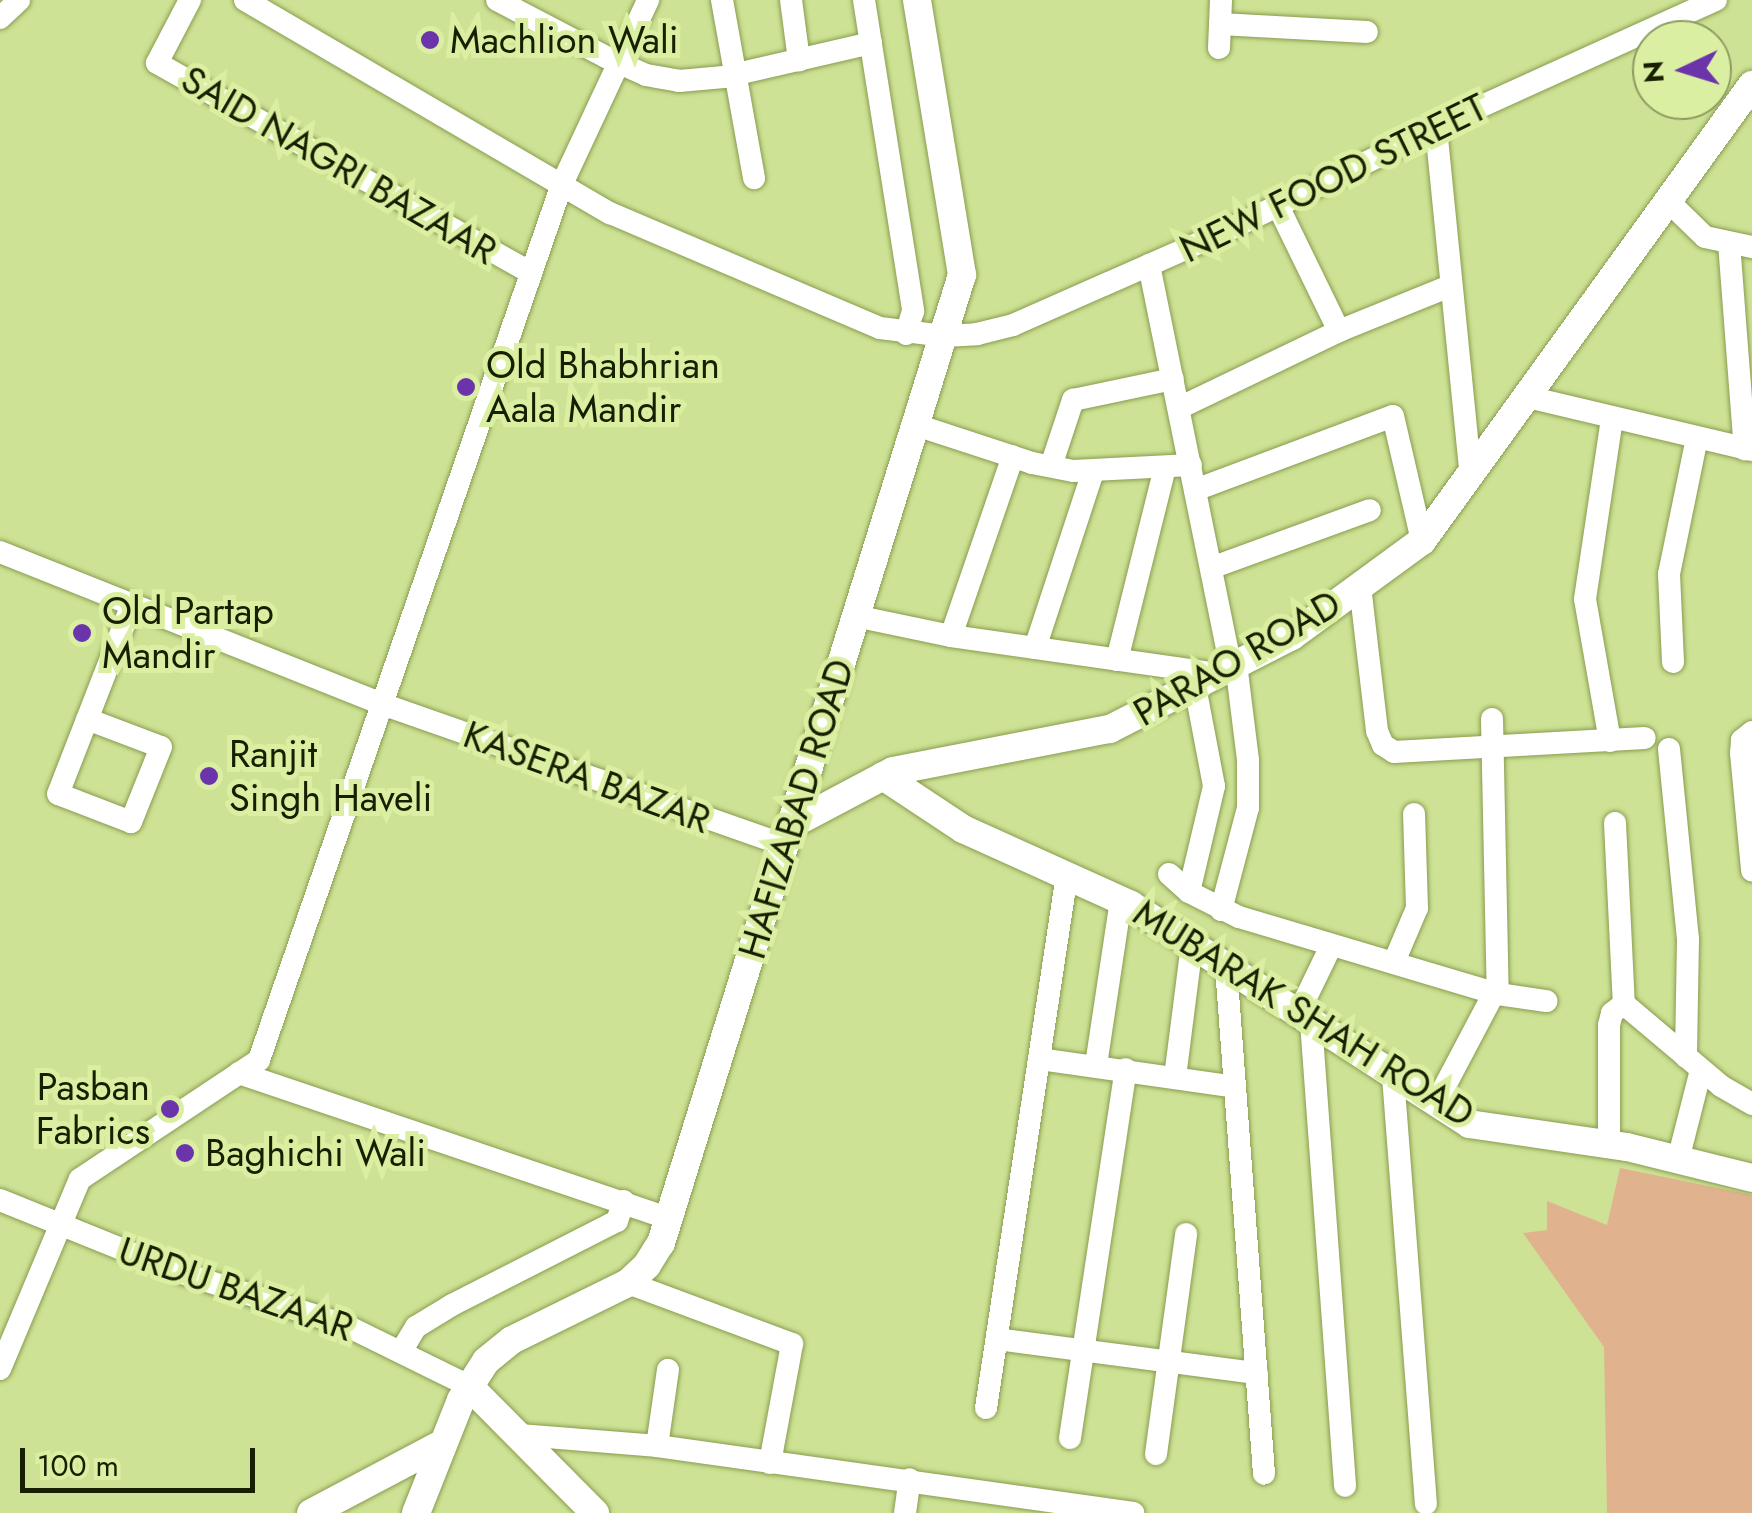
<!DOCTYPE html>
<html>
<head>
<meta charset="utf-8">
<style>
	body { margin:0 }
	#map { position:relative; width:1752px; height:1513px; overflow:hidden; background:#cde294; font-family:Jost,sans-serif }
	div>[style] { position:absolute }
	.green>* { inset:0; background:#e0b38e }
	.roads { filter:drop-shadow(0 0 2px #899c50) drop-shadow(0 0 2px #899c50) }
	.minor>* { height:22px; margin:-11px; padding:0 11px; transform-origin:11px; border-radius:11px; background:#fff }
	.major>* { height:28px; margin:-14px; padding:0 14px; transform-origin:14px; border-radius:14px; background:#fff }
	.dots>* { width:28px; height:28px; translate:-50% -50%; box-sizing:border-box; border:5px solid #daefa1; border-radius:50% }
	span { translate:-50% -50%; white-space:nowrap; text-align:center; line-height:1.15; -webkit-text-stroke:10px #daefa1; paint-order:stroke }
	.poi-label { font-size:38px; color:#181f01 }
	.left { translate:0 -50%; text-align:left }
	.right { translate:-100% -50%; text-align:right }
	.street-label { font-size:38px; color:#181f01 }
	.north { position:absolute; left:1632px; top:20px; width:100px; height:100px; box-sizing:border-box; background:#daefa1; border:2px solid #8c9c61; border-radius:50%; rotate:266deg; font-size:28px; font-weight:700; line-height:40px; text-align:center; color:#181f01 }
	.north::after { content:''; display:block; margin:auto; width:35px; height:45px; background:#6c34ab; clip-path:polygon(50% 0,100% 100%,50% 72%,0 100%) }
	.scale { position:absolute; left:20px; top:1448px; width:235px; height:45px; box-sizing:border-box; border:5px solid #181f01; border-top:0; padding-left:12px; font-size:30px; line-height:35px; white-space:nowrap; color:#181f01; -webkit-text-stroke:8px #daefa1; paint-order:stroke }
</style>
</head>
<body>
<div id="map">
	<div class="green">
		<div style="clip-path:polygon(1620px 1168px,1752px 1195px,1752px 1513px,1607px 1513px,1604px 1347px,1523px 1233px,1547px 1230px,1547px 1201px,1607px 1225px)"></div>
	</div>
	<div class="roads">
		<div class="minor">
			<div style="left:190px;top:0;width:71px;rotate:117.6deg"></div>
			<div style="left:157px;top:63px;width:429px;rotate:29.3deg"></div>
			<div style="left:245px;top:0;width:423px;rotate:30.3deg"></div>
			<div style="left:610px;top:213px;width:293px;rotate:23.1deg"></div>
			<div style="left:880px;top:328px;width:64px;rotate:7.1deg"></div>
			<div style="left:944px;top:336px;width:33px;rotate:-3deg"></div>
			<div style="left:977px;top:334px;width:37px;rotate:-14deg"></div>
			<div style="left:1013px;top:325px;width:228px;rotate:-23.8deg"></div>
			<div style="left:1222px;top:233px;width:277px;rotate:-26.1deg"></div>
			<div style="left:1471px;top:111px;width:269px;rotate:-24.4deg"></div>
			<div style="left:497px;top:0;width:123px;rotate:27.6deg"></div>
			<div style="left:606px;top:57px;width:44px;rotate:24.2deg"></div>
			<div style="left:646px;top:75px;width:34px;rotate:10deg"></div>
			<div style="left:679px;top:81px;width:45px;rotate:-5.1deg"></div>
			<div style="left:724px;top:77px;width:151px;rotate:-13deg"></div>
			<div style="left:722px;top:0;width:181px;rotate:79.8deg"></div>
			<div style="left:791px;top:0;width:61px;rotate:82.4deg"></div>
			<div style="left:864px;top:0;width:315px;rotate:81deg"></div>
			<div style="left:913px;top:311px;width:24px;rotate:107deg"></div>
			<div style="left:0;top:18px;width:26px;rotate:-43deg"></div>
			<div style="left:1220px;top:24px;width:147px;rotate:3.1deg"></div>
			<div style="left:1219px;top:48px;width:48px;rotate:-87.6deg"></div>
			<div style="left:1436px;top:128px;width:351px;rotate:84.3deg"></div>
			<div style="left:1669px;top:202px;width:50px;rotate:44.2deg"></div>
			<div style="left:1705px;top:237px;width:48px;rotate:12deg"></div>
			<div style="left:1278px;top:206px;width:139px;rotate:64deg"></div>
			<div style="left:1729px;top:243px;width:207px;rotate:85.6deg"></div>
			<div style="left:1149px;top:265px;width:410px;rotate:78.5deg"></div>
			<div style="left:1528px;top:397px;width:230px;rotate:13.3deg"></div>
			<div style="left:1179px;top:408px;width:178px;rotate:-25.7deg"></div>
			<div style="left:1339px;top:331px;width:120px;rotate:-22.1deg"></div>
			<div style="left:916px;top:425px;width:122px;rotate:18.1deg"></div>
			<div style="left:1032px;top:463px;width:42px;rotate:11deg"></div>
			<div style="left:1073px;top:471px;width:118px;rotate:-2.9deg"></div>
			<div style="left:1051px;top:466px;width:70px;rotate:-71.6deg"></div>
			<div style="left:1073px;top:400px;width:102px;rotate:-11.9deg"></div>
			<div style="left:1195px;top:490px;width:211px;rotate:-20.5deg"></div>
			<div style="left:1393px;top:416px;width:128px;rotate:76.9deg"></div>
			<div style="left:0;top:552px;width:411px;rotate:21.7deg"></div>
			<div style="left:382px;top:704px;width:427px;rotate:19.3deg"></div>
			<div style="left:1211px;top:568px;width:169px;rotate:-20deg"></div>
			<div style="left:1360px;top:586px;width:146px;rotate:83.3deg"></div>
			<div style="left:1377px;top:731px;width:15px;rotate:67deg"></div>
			<div style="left:1383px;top:745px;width:13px;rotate:32deg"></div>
			<div style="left:1394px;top:752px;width:251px;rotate:-3.2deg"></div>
			<div style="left:855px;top:616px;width:98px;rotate:11.8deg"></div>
			<div style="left:951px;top:636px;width:269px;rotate:8.1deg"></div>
			<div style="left:951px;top:636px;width:190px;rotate:-71deg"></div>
			<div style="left:1035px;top:648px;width:185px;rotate:-71.8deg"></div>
			<div style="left:1117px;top:660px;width:199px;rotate:-76deg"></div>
			<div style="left:1673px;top:662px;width:88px;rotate:-92.6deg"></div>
			<div style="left:1669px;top:574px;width:139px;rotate:-78.4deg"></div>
			<div style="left:87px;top:719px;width:79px;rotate:20.7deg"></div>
			<div style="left:161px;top:747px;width:81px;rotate:111.8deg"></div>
			<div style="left:131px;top:822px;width:78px;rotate:-159deg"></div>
			<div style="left:58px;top:794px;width:204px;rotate:-68.7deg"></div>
			<div style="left:1492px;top:719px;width:275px;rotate:88.8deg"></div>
			<div style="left:1752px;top:732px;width:13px;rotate:141deg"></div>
			<div style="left:1742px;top:740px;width:13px;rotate:94deg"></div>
			<div style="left:1741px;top:753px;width:118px;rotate:84.6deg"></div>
			<div style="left:1610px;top:741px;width:144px;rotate:-100deg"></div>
			<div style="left:1585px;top:599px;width:183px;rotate:-81.5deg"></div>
			<div style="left:1669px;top:749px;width:191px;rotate:84.3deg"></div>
			<div style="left:1688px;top:939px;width:118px;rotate:91deg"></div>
			<div style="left:1615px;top:823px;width:181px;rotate:87.2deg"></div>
			<div style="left:1624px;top:1004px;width:127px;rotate:40.2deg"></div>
			<div style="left:1721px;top:1086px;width:36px;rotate:30deg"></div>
			<div style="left:1169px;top:874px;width:27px;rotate:42deg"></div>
			<div style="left:1189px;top:892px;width:56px;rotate:26.6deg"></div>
			<div style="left:1239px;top:917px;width:270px;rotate:16.6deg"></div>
			<div style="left:1498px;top:994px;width:49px;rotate:8.3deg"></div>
			<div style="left:1189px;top:892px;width:109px;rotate:-76.7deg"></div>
			<div style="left:1214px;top:786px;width:102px;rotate:-100.8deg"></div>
			<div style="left:1221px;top:910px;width:106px;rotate:-75.2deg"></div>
			<div style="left:1248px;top:808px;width:48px;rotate:-90deg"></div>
			<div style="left:1248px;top:760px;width:97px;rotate:-97.1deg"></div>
			<div style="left:1394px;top:962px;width:59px;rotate:-66.9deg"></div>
			<div style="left:1417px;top:908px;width:94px;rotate:-91.8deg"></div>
			<div style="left:1226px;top:967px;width:508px;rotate:85.71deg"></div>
			<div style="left:1298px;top:1014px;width:76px;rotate:-64.1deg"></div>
			<div style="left:1311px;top:1022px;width:465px;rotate:85.8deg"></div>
			<div style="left:1039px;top:1059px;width:198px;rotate:8.1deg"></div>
			<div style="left:1096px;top:1065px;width:168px;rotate:-81.4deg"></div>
			<div style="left:239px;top:1073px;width:453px;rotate:18.7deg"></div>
			<div style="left:1393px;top:1076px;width:429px;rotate:85.6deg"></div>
			<div style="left:1175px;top:1077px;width:133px;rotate:-82.7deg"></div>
			<div style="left:1436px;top:1103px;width:124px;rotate:-62.2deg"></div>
			<div style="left:1609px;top:1144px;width:119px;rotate:-90deg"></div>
			<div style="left:1609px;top:1025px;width:12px;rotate:-76deg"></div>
			<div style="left:1612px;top:1013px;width:15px;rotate:-37deg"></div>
			<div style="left:1678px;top:1160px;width:93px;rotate:-75.7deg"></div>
			<div style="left:0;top:1200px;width:190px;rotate:22deg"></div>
			<div style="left:176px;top:1271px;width:177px;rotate:17.7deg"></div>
			<div style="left:345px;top:1325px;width:138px;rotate:26.2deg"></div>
			<div style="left:628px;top:1283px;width:175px;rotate:20.4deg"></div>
			<div style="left:792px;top:1344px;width:121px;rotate:100.5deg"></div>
			<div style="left:997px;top:1339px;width:262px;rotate:7.5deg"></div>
			<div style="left:402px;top:1350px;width:27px;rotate:-59deg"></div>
			<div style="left:416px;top:1327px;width:42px;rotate:-31.4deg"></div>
			<div style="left:452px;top:1305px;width:185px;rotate:-27deg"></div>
			<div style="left:617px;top:1221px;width:21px;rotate:-71deg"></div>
			<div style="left:0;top:1369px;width:206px;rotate:-67.2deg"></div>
			<div style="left:80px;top:1179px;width:215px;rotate:-33.6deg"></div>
			<div style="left:259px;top:1060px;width:927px;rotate:-70.92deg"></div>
			<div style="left:562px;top:184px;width:203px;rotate:-64.9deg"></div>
			<div style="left:986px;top:1408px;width:540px;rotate:-81.37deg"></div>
			<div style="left:521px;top:1435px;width:136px;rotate:4.6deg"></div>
			<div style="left:657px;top:1446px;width:481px;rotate:8deg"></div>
			<div style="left:1070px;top:1438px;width:373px;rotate:-81.4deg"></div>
			<div style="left:657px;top:1446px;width:77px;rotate:-81.8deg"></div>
			<div style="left:1156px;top:1454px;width:222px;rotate:-82.2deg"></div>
			<div style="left:905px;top:1513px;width:34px;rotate:-82deg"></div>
		</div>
		<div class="major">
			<div style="left:883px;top:776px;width:96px;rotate:33.5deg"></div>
			<div style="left:963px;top:829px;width:184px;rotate:24.3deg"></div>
			<div style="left:1131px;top:905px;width:403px;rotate:32.9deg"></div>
			<div style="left:1469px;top:1124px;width:160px;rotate:8.3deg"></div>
			<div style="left:1627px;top:1147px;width:129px;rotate:13.9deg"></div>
			<div style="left:791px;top:825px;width:115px;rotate:-27.9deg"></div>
			<div style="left:893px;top:771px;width:221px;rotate:-11deg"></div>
			<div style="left:1110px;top:729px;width:204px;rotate:-27.1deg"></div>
			<div style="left:1292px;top:636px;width:161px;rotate:-36.2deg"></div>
			<div style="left:1422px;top:541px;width:563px;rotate:-54.11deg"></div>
			<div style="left:469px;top:1386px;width:179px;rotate:45.2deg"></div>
			<div style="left:311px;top:1513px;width:149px;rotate:-27.9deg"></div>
			<div style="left:416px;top:1513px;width:122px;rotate:-68.3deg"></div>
			<div style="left:461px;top:1400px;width:46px;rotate:-57.3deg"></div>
			<div style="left:486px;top:1361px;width:33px;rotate:-39deg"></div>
			<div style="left:512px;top:1340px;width:129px;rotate:-26.2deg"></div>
			<div style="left:628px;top:1283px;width:26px;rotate:-43deg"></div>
			<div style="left:647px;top:1265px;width:26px;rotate:-58deg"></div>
			<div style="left:661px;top:1243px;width:1014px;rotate:-72.73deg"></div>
			<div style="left:962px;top:275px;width:279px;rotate:-99.3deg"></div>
		</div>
	</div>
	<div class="dots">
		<div style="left:430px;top:40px;background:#6c34ab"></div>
		<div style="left:466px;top:387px;background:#6c34ab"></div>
		<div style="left:82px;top:633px;background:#6c34ab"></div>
		<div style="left:209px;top:776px;background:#6c34ab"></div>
		<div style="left:170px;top:1109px;background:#6c34ab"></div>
		<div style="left:185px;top:1153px;background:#6c34ab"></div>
	</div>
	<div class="poi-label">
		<span class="left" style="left:450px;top:40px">Machlion Wali</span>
		<span class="left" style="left:486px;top:387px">Old Bhabhrian<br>Aala Mandir</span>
		<span class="left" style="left:102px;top:633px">Old Partap<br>Mandir</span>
		<span class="left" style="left:229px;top:776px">Ranjit<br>Singh Haveli</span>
		<span class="right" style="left:150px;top:1109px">Pasban<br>Fabrics</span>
		<span class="left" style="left:205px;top:1153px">Baghichi Wali</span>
	</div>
	<div class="street-label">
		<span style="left:339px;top:165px;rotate:30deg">SAID NAGRI BAZAAR</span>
		<span style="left:1333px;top:178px;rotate:-26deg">NEW FOOD STREET</span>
		<span style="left:1237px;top:658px;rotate:-30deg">PARAO ROAD</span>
		<span style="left:587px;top:777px;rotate:20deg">KASERA BAZAR</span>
		<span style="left:796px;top:809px;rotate:-73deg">HAFIZABAD ROAD</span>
		<span style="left:1304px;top:1013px;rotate:32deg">MUBARAK SHAH ROAD</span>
		<span style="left:236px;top:1289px;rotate:19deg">URDU BAZAAR</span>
	</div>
	<div class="north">N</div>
	<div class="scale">100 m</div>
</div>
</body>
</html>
